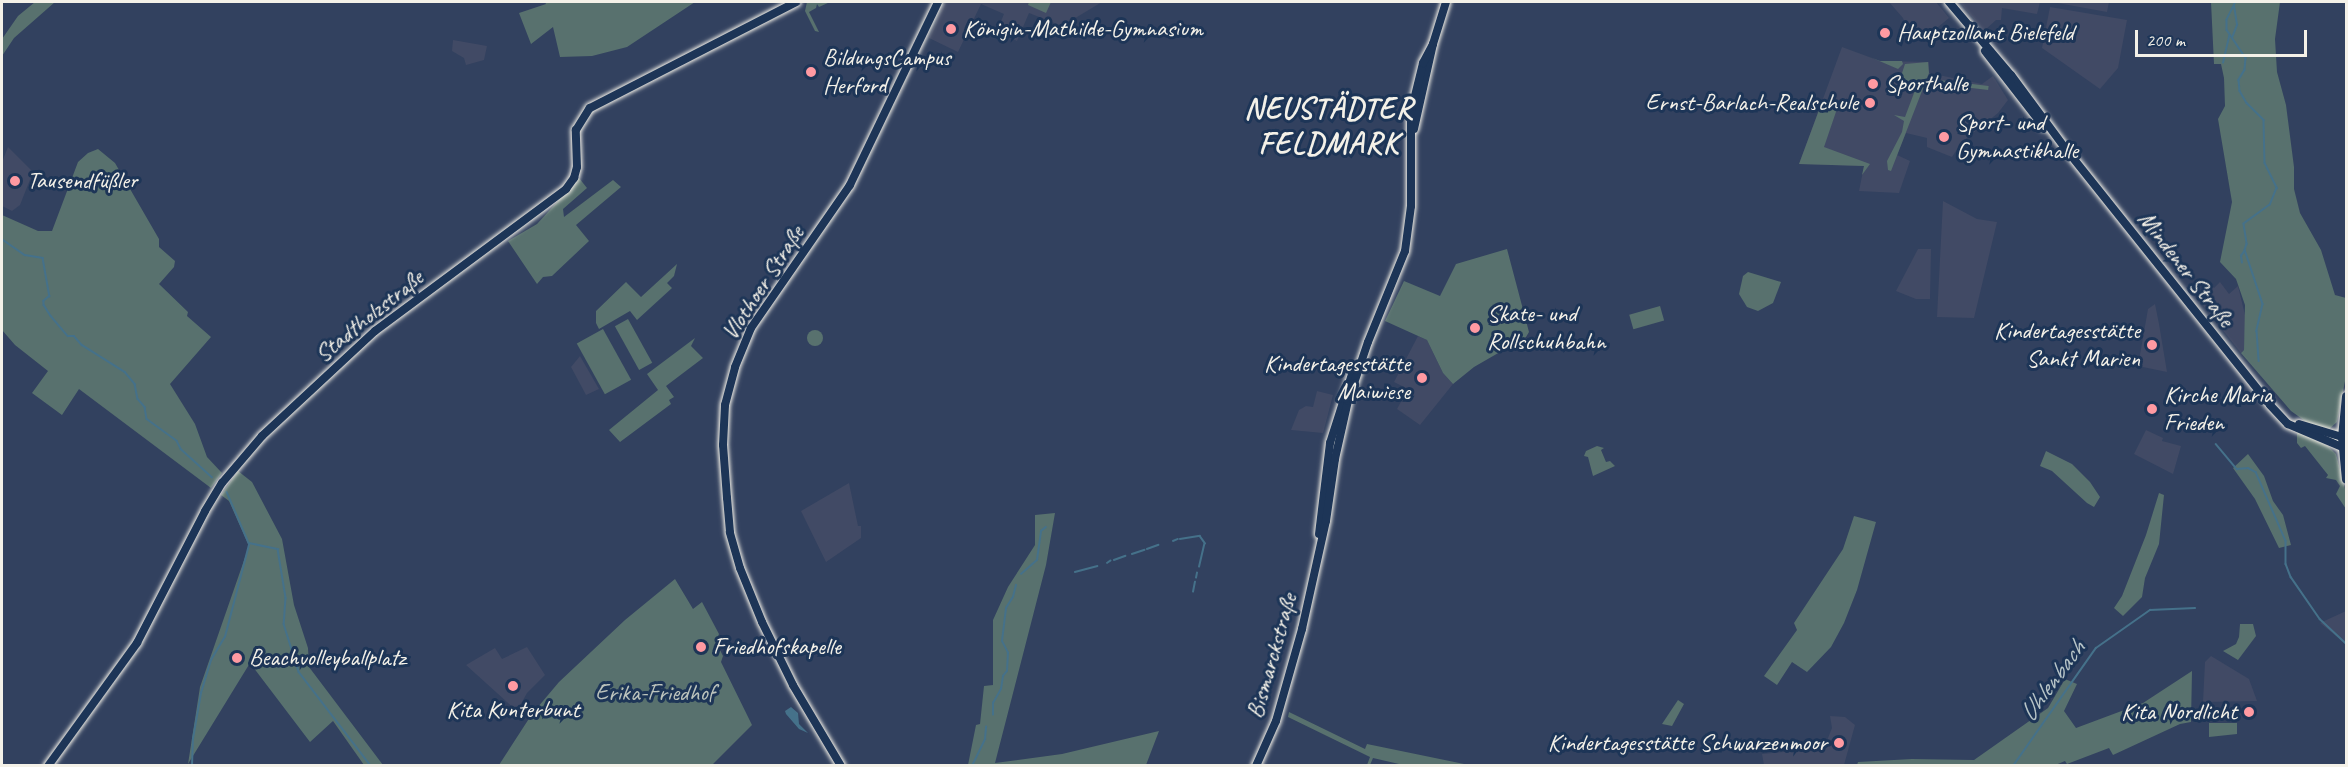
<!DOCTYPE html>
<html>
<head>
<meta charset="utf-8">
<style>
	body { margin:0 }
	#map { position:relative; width:2348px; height:767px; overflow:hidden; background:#32415f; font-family:Caveat,sans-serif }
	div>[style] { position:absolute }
	.built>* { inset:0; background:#414a65 }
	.green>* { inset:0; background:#58716e; transform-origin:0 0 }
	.round { border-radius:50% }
	.water>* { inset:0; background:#45718a }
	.stream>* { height:1.5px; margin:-0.75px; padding:0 0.75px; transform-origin:0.75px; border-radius:0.75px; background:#45718a }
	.roads { filter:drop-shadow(0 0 2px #f4f1e8) drop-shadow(0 0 2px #f4f1e8) }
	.secondary>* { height:8px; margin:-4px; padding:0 4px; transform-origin:4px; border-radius:4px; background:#1d3557 }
	.primary>* { height:9px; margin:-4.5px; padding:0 4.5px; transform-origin:4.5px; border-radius:4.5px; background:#1d3557 }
	.dots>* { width:16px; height:16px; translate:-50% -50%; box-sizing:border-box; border:3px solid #1d3557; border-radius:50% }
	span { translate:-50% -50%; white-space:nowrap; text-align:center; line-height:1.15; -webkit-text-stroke:6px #1d3557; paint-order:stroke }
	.poi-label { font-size:24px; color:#f4f1e8 }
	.left { translate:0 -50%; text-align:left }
	.right { translate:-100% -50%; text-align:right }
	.street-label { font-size:24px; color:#f4f1e8 }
	.park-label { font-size:24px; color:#bdc4bd }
	.water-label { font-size:26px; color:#b7c4c7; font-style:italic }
	.district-label { font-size:30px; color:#f4f1e8; font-weight:700; letter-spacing:1.5px }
	.frame { position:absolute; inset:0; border:3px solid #f4f1e8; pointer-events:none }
	.scale { position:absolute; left:2135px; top:30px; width:172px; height:27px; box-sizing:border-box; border:3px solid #f4f1e8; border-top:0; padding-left:8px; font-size:18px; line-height:21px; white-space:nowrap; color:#f4f1e8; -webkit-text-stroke:4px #1d3557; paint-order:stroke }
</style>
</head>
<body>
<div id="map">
	<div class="built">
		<div style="clip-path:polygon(945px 2px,1102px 2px,1062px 26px,1029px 13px,1017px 41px,997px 31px,1004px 14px,981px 4px,958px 52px,929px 38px)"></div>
		<div style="clip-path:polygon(1889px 2px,1936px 2px,1949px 18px,1926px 37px,1907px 29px,1903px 18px)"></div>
		<div style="clip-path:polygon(1960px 2px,2040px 2px,2037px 14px,2002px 8px,2001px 20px,1996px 20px,1984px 31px)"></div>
		<div style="clip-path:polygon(2052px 2px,2109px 2px,2107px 12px)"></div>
		<div style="clip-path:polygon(2050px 7px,2127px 20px,2118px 68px,2100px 89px,2042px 48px)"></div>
		<div style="clip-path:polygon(453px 40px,487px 46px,484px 60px,466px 65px,464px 58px,452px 51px)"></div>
		<div style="clip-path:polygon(1842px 47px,1880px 61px,1929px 62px,1929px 73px,1982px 84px,1993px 76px,2008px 100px,1998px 113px,1962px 142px,1952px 157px,1927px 147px,1927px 138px,1906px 133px,1897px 155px,1910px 161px,1899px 193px,1859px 191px,1864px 166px,1799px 164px)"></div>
		<div style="clip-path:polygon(8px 147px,33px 172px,20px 205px,12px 211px,2px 206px,2px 162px)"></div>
		<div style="clip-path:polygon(1943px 201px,1977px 219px,1997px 222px,1974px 318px,1937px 317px)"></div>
		<div style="clip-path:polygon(1918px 249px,1931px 249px,1930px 299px,1916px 299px,1896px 291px)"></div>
		<div style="clip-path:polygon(2209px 282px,2214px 288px,2220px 282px,2229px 294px,2238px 286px,2246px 319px,2244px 350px,2241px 353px,2194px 294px)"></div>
		<div style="clip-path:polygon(2155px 304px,2159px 324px,2167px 372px,2138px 366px,2148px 309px)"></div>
		<div style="clip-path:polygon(1418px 336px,1427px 340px,1443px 373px,1453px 384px,1420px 425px,1397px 409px,1408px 389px,1394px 382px)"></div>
		<div style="clip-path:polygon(580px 356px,599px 389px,586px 395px,571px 367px)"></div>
		<div style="clip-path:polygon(1317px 391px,1333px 395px,1323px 433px,1291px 430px,1299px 410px,1306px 406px,1313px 407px)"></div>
		<div style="clip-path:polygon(2146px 430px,2163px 438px,2162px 441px,2181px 446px,2173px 474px,2134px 454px)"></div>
		<div style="clip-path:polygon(849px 483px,858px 526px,861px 526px,861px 538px,826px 562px,801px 511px)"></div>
		<div style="clip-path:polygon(2346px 611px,2346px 644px,2320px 623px)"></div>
		<div style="clip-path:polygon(527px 647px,545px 675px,527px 693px,517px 711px,466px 665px,495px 648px,502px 659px)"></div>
		<div style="clip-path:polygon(2211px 656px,2249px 679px,2257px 701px,2203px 702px,2205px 662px)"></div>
		<div style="clip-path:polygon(1830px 716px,1845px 717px,1855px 725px,1844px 765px,1764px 765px,1762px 754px,1824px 748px,1832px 728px)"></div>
	</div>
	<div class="green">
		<div style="clip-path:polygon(35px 2px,55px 2px,14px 38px,2px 56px,2px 39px,18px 16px)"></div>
		<div style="clip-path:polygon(545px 2px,695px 2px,627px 47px,592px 56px,560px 57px,553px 27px,531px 44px,519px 13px,546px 4px)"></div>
		<div style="clip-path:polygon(807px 2px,830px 2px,819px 7px,817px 4px,816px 8px,809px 12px,819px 32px,815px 31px,805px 11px)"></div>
		<div style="clip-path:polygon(1029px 2px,1051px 2px,1046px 13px,1028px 5px)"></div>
		<div style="clip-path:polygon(2211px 2px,2280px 2px,2275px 39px,2277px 72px,2286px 105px,2294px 167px,2294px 189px,2300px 213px,2321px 250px,2335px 295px,2346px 298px,2346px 376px,2337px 422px,2327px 431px,2312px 426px,2291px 411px,2241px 353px,2244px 350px,2245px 305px,2236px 279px,2220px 262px,2232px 202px,2218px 119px,2225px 106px,2224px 78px,2221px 64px,2214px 64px)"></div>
		<div style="clip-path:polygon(1870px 57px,1880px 61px,1902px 61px,1903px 64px,1898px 69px)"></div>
		<div style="clip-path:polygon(1928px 62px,1929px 73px,1891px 171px,1888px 170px,1887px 161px,1902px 132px,1904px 121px,1894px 115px,1905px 117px,1917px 85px,1900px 79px,1905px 64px)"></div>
		<div style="left:1939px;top:80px;width:50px;height:4px;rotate:7deg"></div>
		<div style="clip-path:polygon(1822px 102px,1838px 106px,1824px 147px,1870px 164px,1862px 175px,1864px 166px,1799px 164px)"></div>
		<div style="clip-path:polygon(98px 149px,115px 163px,159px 239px,159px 247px,175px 261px,174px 267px,159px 284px,188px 312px,187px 316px,211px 337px,170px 384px,195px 424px,207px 457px,222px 473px,211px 488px,79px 389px,62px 415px,32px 393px,48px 371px,15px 345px,2px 330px,2px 215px,38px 231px,52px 231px,78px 162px,88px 153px)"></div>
		<div style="clip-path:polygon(579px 178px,587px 188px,563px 209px,564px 217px,613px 180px,621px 187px,576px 225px,589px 241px,552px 276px,543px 277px,537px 284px,508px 241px,537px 224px)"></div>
		<div style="clip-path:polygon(1507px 249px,1529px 332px,1526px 337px,1474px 367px,1453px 384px,1443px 373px,1427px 340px,1385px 321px,1404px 281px,1440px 296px,1456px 264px)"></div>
		<div style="clip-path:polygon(677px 264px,674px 276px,667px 283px,672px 288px,637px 320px,630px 311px,599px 329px,596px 323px,596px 311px,626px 282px,641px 297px)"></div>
		<div style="clip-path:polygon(1748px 272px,1781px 282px,1773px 303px,1758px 311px,1747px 307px,1739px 294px,1743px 276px)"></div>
		<div style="left:1660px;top:306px;width:15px;height:32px;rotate:74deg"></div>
		<div style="left:628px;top:319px;width:50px;height:15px;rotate:61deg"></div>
		<div style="left:603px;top:329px;width:58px;height:30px;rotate:61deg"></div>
		<div class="round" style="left:807px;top:330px;width:16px;height:16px"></div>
		<div style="clip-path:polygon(695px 338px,691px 346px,703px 358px,666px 386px,674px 397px,669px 400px,671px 404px,620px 442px,609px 430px,658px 390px,647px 374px)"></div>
		<div style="clip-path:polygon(2297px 432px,2328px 446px,2336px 454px,2346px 493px,2346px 509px,2336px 494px,2340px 486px,2336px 480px,2326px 478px,2328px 475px,2305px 446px,2301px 448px,2297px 443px)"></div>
		<div style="clip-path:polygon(1597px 446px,1604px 448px,1601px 450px,1606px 462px,1610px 461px,1615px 466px,1593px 476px,1588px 457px,1584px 456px,1586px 451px)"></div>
		<div style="clip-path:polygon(2046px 451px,2072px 464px,2090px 482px,2100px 497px,2094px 507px,2087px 503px,2052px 471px,2040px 466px)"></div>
		<div style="clip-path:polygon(2248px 454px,2264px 476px,2273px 501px,2283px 515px,2291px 545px,2279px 548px,2255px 499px,2233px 468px)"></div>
		<div style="clip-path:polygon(238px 471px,252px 482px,282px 539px,294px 605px,308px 648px,309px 667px,383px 765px,364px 765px,333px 721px,310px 742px,250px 663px,188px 764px,200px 687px,249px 546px,229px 501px,221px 495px)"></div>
		<div style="clip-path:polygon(2159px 493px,2164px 495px,2159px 544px,2145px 578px,2142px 597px,2123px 616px,2114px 608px,2122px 596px,2146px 535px)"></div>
		<div style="clip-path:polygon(1055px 513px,1046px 565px,995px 763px,1062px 754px,1159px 731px,1146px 765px,968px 765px,976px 725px,980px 724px,984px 686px,993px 685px,993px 620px,1008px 587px,1035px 545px,1035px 515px)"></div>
		<div style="clip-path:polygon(1854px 516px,1876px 522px,1857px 590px,1844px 623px,1831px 647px,1807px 672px,1792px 662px,1777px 685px,1764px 676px,1797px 630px,1794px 623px,1843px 549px)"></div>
		<div style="clip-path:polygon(675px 579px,693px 609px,702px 602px,719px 634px,716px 642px,723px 656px,721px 662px,752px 725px,712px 765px,499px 765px,532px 714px,559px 682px,625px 620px)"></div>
		<div style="clip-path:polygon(2240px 624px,2253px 624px,2256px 636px,2238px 660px,2223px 651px,2236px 644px,2239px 637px)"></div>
		<div style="clip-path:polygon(2192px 671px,2191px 722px,2180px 724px,2113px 755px,2109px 748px,2067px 764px,2065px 761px,2053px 766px,1857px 765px,1858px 762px,1912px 759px,1974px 760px,2048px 708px,2065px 679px,2077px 684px,2064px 711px,2076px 728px,2143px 703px)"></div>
		<div style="clip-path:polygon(1678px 700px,1684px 704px,1672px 726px,1662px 724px)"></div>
		<div style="clip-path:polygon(1289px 712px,1365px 749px,1367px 744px,1469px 765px,1399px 764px,1373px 758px,1370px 765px,1367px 765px,1370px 757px,1288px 717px)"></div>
		<div style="clip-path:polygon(2209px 723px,2237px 723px,2237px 734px,2209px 737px)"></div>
	</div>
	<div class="water">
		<div style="clip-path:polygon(791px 707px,798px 713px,799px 724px,808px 733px,799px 729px,786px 714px,785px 711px)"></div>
	</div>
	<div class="stream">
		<div style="left:2236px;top:2px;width:20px;rotate:117deg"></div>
		<div style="left:2227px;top:20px;width:10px;rotate:90deg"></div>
		<div style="left:2227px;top:30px;width:34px;rotate:56deg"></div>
		<div style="left:2246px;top:58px;width:12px;rotate:95deg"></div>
		<div style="left:2245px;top:70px;width:12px;rotate:121deg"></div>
		<div style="left:2239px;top:80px;width:11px;rotate:85deg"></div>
		<div style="left:2240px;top:91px;width:14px;rotate:60deg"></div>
		<div style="left:2247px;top:103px;width:24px;rotate:45deg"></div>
		<div style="left:2264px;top:120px;width:43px;rotate:88.7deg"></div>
		<div style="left:2265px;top:163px;width:28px;rotate:64deg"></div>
		<div style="left:2277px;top:188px;width:18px;rotate:112deg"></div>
		<div style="left:2270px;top:205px;width:32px;rotate:144deg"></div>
		<div style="left:2244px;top:224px;width:20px;rotate:81deg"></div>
		<div style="left:2247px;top:244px;width:6px;rotate:108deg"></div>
		<div style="left:2245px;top:250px;width:57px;rotate:71.6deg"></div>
		<div style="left:2263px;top:304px;width:28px;rotate:103deg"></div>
		<div style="left:2257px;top:331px;width:30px;rotate:86deg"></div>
		<div style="left:2232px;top:38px;width:14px;rotate:-69deg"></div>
		<div style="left:2237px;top:25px;width:19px;rotate:-99deg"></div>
		<div style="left:2223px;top:63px;width:28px;rotate:-77deg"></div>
		<div style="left:2px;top:239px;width:28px;rotate:35deg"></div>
		<div style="left:25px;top:255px;width:18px;rotate:9deg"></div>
		<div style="left:43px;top:258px;width:39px;rotate:80deg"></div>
		<div style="left:50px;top:296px;width:8px;rotate:140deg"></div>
		<div style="left:44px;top:301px;width:4px;rotate:90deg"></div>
		<div style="left:44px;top:305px;width:13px;rotate:58deg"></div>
		<div style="left:51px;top:316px;width:26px;rotate:50deg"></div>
		<div style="left:68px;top:336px;width:6px"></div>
		<div style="left:74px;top:336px;width:12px;rotate:48deg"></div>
		<div style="left:82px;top:345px;width:51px;rotate:32.1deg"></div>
		<div style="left:125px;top:372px;width:16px;rotate:50deg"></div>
		<div style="left:135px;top:384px;width:15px;rotate:79deg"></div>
		<div style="left:138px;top:399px;width:11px;rotate:49deg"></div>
		<div style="left:145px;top:407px;width:12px;rotate:81deg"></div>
		<div style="left:147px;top:419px;width:37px;rotate:36deg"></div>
		<div style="left:177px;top:441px;width:9px;rotate:63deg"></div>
		<div style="left:181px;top:449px;width:42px;rotate:42.1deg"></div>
		<div style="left:2242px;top:263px;width:7px;rotate:-98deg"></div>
		<div style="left:2241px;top:256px;width:7px;rotate:-56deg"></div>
		<div style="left:2216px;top:444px;width:33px;rotate:50deg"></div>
		<div style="left:2237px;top:469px;width:11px;rotate:-5deg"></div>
		<div style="left:2248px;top:468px;width:9px;rotate:27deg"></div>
		<div style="left:2256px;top:472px;width:75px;rotate:66.5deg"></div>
		<div style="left:2286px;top:541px;width:23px;rotate:90deg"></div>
		<div style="left:2286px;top:564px;width:14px;rotate:69deg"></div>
		<div style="left:2291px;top:577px;width:51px;rotate:55.4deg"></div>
		<div style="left:2320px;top:619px;width:35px;rotate:43deg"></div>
		<div style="left:227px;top:492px;width:56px;rotate:66.7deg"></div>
		<div style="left:249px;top:543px;width:30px;rotate:12deg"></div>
		<div style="left:278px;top:549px;width:50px;rotate:80.7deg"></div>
		<div style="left:286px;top:598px;width:26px;rotate:94deg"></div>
		<div style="left:284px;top:624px;width:50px;rotate:72.6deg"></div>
		<div style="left:299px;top:672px;width:118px;rotate:52.5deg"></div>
		<div style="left:1180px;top:539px;width:20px;rotate:-9deg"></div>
		<div style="left:1200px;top:536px;width:9px;rotate:54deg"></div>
		<div style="left:1173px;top:541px;width:5px;rotate:-22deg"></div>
		<div style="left:1147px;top:549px;width:12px;rotate:-20deg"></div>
		<div style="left:1132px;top:554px;width:13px;rotate:-18deg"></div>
		<div style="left:1114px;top:560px;width:12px;rotate:-20deg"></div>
		<div style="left:1107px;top:563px;width:4px;rotate:-34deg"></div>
		<div style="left:1199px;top:567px;width:23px;rotate:-77deg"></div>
		<div style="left:1075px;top:572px;width:23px;rotate:-15deg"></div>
		<div style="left:1021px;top:574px;width:21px;rotate:-41deg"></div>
		<div style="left:1037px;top:560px;width:29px;rotate:-82deg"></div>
		<div style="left:1041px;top:531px;width:6px;rotate:-39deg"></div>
		<div style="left:1196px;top:578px;width:5px;rotate:-79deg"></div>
		<div style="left:1193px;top:592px;width:10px;rotate:-79deg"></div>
		<div style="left:993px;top:715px;width:12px;rotate:-90deg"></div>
		<div style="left:993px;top:703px;width:16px;rotate:-60deg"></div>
		<div style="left:1001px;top:689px;width:13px;rotate:-81deg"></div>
		<div style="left:1003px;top:676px;width:6px;rotate:-51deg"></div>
		<div style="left:1007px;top:671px;width:18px;rotate:-87deg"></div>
		<div style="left:1008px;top:653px;width:13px;rotate:-117deg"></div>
		<div style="left:1002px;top:641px;width:33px;rotate:-83deg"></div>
		<div style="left:1006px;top:608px;width:13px;rotate:-58deg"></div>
		<div style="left:1013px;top:597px;width:12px;rotate:-76deg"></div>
		<div style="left:192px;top:766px;width:27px;rotate:-88deg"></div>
		<div style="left:193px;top:739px;width:47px;rotate:-80.1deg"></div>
		<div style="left:201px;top:693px;width:34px;rotate:-73deg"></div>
		<div style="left:211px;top:660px;width:27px;rotate:-59deg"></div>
		<div style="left:225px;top:637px;width:95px;rotate:-75.4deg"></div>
		<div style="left:972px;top:766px;width:30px;rotate:-64deg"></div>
		<div style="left:985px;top:739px;width:12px;rotate:-85deg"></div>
		<div style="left:2013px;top:766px;width:144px;rotate:-54.9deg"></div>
		<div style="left:2096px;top:648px;width:66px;rotate:-35.1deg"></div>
		<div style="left:2150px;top:610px;width:45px;rotate:-2.5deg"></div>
	</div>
	<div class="roads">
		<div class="secondary">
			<div style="left:1949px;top:2px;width:96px;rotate:49.7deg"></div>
			<div style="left:2011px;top:75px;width:91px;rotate:53.5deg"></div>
			<div style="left:2065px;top:148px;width:329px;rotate:51.4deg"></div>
			<div style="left:2270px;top:405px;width:26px;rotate:47deg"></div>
			<div style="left:2288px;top:424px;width:59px;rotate:23.1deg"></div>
			<div style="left:1985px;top:51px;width:96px;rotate:52.2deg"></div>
			<div style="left:1414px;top:129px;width:87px;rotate:-77.4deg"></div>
			<div style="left:1433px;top:44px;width:44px;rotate:-72.8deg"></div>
			<div style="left:2299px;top:424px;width:45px;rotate:16.8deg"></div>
			<div style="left:1319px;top:534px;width:92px;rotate:-83.1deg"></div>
			<div style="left:1330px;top:443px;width:72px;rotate:-72.3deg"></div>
			<div style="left:48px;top:766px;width:152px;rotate:-54.1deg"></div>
			<div style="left:137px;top:643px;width:148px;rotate:-62.7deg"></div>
			<div style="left:205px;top:511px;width:33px;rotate:-59deg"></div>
			<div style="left:222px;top:483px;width:62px;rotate:-49.6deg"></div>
			<div style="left:262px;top:436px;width:154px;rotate:-42.9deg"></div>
			<div style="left:375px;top:331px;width:238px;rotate:-36.6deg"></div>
			<div style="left:566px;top:189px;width:14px;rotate:-54deg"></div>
			<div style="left:574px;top:178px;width:11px;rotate:-75deg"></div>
			<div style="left:577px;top:167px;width:37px;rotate:-92deg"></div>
			<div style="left:576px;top:130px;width:26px;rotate:-58deg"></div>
			<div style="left:590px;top:108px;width:232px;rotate:-27.2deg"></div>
			<div style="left:841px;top:766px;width:94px;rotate:-120.7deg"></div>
			<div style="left:793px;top:685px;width:70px;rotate:-116.2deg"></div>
			<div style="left:762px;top:622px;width:58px;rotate:-112.2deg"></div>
			<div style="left:740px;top:568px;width:37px;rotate:-106deg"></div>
			<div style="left:730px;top:532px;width:34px;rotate:-95deg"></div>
			<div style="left:727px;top:498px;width:53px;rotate:-94.3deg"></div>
			<div style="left:723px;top:445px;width:40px;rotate:-87.1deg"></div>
			<div style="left:725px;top:405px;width:39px;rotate:-75deg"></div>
			<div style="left:735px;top:367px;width:42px;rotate:-67.7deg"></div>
			<div style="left:751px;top:328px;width:174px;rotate:-55.3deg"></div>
			<div style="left:850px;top:185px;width:203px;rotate:-64.3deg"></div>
			<div style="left:1256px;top:766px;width:49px;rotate:-66deg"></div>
			<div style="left:1276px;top:721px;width:96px;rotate:-74.2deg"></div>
			<div style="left:1302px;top:629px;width:111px;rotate:-77.5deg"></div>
			<div style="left:1326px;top:521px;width:63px;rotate:-81.7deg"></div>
			<div style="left:1335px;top:459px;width:59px;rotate:-77.4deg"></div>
			<div style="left:1348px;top:401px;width:62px;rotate:-71.3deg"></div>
			<div style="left:1368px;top:342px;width:98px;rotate:-67.9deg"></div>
			<div style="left:1405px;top:251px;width:45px;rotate:-82.4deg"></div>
			<div style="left:1411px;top:206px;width:94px;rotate:-90deg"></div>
			<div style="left:1411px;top:112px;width:50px;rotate:-76.2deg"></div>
			<div style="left:1423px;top:63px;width:21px;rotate:-62deg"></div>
		</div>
		<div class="primary">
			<div style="left:2346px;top:396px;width:41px;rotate:95.6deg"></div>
			<div style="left:2342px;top:437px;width:42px;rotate:84.6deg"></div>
		</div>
	</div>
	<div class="dots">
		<div style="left:951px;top:29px;background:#ff9aa2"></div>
		<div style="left:1885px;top:33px;background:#ff9aa2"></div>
		<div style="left:811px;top:72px;background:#ff9aa2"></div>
		<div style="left:1873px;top:84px;background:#ff9aa2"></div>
		<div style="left:1870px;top:103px;background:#ff9aa2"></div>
		<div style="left:1944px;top:137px;background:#ff9aa2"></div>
		<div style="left:15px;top:181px;background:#ff9aa2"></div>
		<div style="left:1475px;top:328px;background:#ff9aa2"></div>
		<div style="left:2152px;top:345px;background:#ff9aa2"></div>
		<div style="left:1422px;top:378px;background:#ff9aa2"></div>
		<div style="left:2152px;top:409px;background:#ff9aa2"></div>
		<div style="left:701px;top:647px;background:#ff9aa2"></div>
		<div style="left:237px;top:658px;background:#ff9aa2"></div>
		<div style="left:513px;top:686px;background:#ff9aa2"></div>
		<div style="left:2249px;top:712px;background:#ff9aa2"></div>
		<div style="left:1839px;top:743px;background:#ff9aa2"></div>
	</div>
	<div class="poi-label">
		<span class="left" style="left:963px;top:29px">Königin-Mathilde-Gymnasium</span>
		<span class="left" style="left:1897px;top:33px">Hauptzollamt Bielefeld</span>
		<span class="left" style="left:823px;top:72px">BildungsCampus<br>Herford</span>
		<span class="left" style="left:1885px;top:84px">Sporthalle</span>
		<span class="right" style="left:1858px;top:103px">Ernst-Barlach-Realschule</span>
		<span class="left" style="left:1956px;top:137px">Sport- und<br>Gymnastikhalle</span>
		<span class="left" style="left:27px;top:181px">Tausendfüßler</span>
		<span class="left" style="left:1487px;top:328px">Skate- und<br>Rollschuhbahn</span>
		<span class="right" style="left:2140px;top:345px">Kindertagesstätte<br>Sankt Marien</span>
		<span class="right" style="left:1410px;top:378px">Kindertagesstätte<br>Maiwiese</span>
		<span class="left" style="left:2164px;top:409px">Kirche Maria<br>Frieden</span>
		<span class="left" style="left:713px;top:647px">Friedhofskapelle</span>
		<span class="left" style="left:249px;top:658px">Beachvolleyballplatz</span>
		<span style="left:513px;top:710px">Kita Kunterbunt</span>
		<span class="right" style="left:2237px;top:712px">Kita Nordlicht</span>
		<span class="right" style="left:1827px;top:743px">Kindertagesstätte Schwarzenmoor</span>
	</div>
	<div class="street-label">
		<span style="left:2186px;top:269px;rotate:52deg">Mindener Straße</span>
		<span style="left:763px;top:283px;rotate:-57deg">Vlothoer Straße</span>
		<span style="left:369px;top:316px;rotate:-39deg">Stadtholzstraße</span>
		<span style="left:1272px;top:656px;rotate:-74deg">Bismarckstraße</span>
	</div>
	<div class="park-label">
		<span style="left:655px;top:693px">Erika-Friedhof</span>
	</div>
	<div class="water-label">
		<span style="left:2052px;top:681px;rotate:-54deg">Uhlenbach</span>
	</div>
	<div class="district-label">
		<span style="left:1329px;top:125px">NEUSTÄDTER<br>FELDMARK</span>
	</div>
	<div class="frame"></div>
	<div class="scale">200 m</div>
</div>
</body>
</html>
